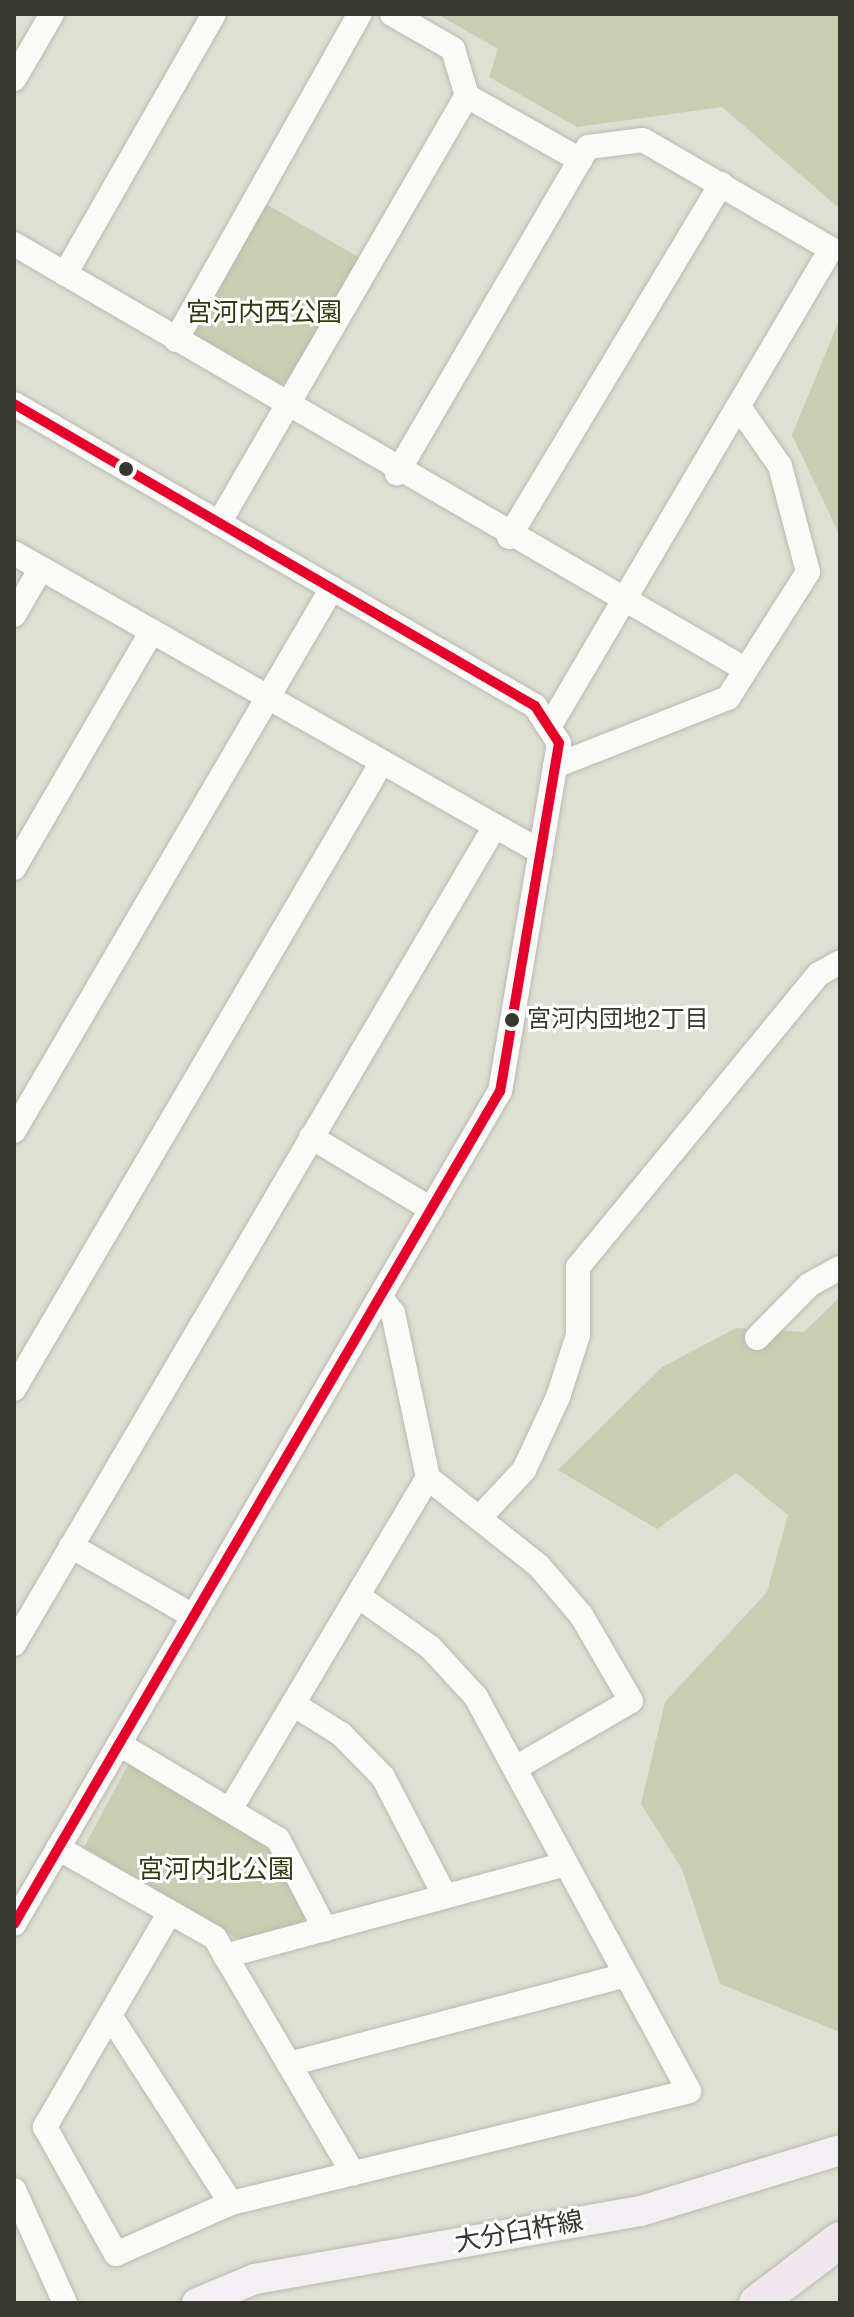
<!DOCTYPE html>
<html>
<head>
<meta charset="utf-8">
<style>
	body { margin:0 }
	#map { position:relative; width:854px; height:2317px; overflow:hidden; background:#dee0d3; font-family:Roboto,"Noto Sans JP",sans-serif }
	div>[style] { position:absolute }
	.green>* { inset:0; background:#c9cdb2 }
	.roads { filter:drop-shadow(0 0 2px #b9bab0) drop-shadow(0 0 2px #b9bab0) }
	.minor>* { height:24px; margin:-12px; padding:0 12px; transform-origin:12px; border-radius:12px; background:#fafaf8 }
	.major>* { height:30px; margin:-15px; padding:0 15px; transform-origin:15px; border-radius:15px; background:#f4eff2 }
	.highway>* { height:36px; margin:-18px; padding:0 18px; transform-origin:18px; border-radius:18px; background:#f1e8ed }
	.bus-1>* { height:10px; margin:-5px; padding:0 5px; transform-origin:5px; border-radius:5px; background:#e4002b }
	.dots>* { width:22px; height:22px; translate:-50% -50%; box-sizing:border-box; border:4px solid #fff; border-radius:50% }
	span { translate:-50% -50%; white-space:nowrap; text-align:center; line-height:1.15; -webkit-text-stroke:6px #fff; paint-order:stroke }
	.bus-label { font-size:24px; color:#36382f }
	.left { translate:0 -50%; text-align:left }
	.park-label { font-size:26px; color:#34390f }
	.street-label { font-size:26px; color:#36382f }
	.frame { position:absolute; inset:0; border:16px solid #36382f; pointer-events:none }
</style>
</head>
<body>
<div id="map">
	<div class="green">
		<div style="clip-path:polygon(437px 14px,840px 14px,840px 209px,722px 107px,577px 127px,489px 77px,498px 49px)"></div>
		<div style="clip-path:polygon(266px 204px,360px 258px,287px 384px,270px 387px,196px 342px,192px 326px)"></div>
		<div style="clip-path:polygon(838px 323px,840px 324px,840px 536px,792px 435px)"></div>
		<div style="clip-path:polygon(840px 1297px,840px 2032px,720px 1984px,682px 1869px,641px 1804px,665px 1702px,767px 1592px,788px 1515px,736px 1473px,657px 1529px,558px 1470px,662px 1367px,736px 1328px,804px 1332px)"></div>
		<div style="clip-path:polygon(129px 1763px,272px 1848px,307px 1914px,299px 1925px,239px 1940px,84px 1847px)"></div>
	</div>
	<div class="roads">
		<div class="minor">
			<div style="left:392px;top:14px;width:70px;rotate:29.8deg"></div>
			<div style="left:453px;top:49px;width:49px;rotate:73.4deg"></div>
			<div style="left:467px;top:96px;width:130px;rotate:29.5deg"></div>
			<div style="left:580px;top:160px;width:363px;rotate:120.3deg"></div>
			<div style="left:14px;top:79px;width:75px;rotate:-59.7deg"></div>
			<div style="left:14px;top:244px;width:843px;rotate:30.18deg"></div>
			<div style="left:65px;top:274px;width:300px;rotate:-60.2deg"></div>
			<div style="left:176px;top:340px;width:374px;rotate:-60.6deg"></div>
			<div style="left:14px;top:404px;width:602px;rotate:30.1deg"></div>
			<div style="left:535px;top:706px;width:44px;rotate:57deg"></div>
			<div style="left:559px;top:743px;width:353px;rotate:99.6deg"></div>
			<div style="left:500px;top:1091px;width:964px;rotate:120.26deg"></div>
			<div style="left:219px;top:523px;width:494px;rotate:-59.9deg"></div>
			<div style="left:509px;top:537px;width:412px;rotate:-59deg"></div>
			<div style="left:14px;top:553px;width:606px;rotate:29.57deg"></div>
			<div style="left:14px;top:615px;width:54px;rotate:-60.1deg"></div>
			<div style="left:552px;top:722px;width:549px;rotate:-59.47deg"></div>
			<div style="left:831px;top:249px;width:217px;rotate:-149.9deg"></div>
			<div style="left:643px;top:140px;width:55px;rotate:172.7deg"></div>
			<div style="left:588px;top:147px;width:15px;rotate:122deg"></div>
			<div style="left:555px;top:766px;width:186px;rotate:-21.5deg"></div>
			<div style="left:728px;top:698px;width:149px;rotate:-57.6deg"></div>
			<div style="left:808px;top:572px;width:110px;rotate:-104.8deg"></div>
			<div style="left:780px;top:466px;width:72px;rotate:-124.8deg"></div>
			<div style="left:14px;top:868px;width:274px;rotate:-59.8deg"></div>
			<div style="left:14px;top:1131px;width:629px;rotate:-59.65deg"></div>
			<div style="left:311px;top:1137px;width:140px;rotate:31deg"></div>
			<div style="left:380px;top:1297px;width:21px;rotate:51deg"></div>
			<div style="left:393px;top:1313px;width:169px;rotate:78deg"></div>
			<div style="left:428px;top:1478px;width:142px;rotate:38.4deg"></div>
			<div style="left:539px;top:1566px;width:65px;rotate:49.4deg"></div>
			<div style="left:581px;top:1615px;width:99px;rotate:59.8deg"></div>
			<div style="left:631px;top:1701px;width:129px;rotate:149.9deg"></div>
			<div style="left:757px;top:1338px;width:74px;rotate:-45.5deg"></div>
			<div style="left:809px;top:1285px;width:35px;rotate:-29deg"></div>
			<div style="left:14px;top:1389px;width:727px;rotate:-59.59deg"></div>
			<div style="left:481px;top:1516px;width:63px;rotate:-46.9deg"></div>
			<div style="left:524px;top:1470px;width:81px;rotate:-65deg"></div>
			<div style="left:558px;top:1397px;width:65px;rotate:-72.1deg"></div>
			<div style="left:578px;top:1335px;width:68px;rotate:-90deg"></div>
			<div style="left:578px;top:1267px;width:379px;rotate:-50.6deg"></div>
			<div style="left:819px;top:974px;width:23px;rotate:-29deg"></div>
			<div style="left:71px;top:1546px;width:141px;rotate:29.8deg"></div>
			<div style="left:14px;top:1644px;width:949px;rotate:-59.54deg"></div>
			<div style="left:293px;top:1704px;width:57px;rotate:32deg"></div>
			<div style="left:341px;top:1734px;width:60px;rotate:45.7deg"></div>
			<div style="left:383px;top:1777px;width:134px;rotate:62.5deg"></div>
			<div style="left:119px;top:1744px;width:185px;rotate:30.9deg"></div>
			<div style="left:278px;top:1839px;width:102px;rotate:62.4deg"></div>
			<div style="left:231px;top:1808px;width:384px;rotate:-59.2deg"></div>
			<div style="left:58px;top:1848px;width:181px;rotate:29.8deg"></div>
			<div style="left:215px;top:1938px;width:273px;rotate:59.6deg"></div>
			<div style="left:170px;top:1912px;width:249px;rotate:120.2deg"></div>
			<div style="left:45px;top:2127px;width:145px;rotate:60.8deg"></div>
			<div style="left:116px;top:2254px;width:126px;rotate:-23.9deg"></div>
			<div style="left:231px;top:2203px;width:471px;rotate:-13.7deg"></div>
			<div style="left:689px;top:2091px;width:448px;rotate:-118.4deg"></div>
			<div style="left:476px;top:1697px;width:68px;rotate:-132.6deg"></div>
			<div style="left:430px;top:1647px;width:88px;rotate:-144.7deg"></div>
			<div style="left:225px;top:1956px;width:353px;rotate:-15.1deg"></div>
			<div style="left:111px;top:2017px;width:221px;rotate:57.2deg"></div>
			<div style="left:289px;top:2064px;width:348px;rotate:-14.8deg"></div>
			<div style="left:14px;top:2190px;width:124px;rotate:65.7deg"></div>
		</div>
		<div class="major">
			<div style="left:197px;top:2303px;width:63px;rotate:-22.5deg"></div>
			<div style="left:255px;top:2279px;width:392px;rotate:-10deg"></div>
			<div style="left:641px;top:2211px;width:208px;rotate:-17deg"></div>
		</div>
		<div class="highway">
			<div style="left:757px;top:2303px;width:104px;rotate:-37.2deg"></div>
		</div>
	</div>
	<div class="bus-1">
		<div style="left:14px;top:404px;width:602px;rotate:30.1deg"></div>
		<div style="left:535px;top:706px;width:44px;rotate:57deg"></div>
		<div style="left:559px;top:743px;width:353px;rotate:99.6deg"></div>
		<div style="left:500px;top:1091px;width:964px;rotate:120.26deg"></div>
	</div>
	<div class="dots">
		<div style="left:126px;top:469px;background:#36382f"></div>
		<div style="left:512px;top:1020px;background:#36382f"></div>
	</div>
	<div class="bus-label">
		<span class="left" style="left:527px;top:1020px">宮河内団地2丁目</span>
	</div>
	<div class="park-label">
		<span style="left:264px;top:313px">宮河内西公園</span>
		<span style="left:216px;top:1870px">宮河内北公園</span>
	</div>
	<div class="street-label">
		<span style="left:519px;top:2232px;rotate:-10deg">大分臼杵線</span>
	</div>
	<div class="frame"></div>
</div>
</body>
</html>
